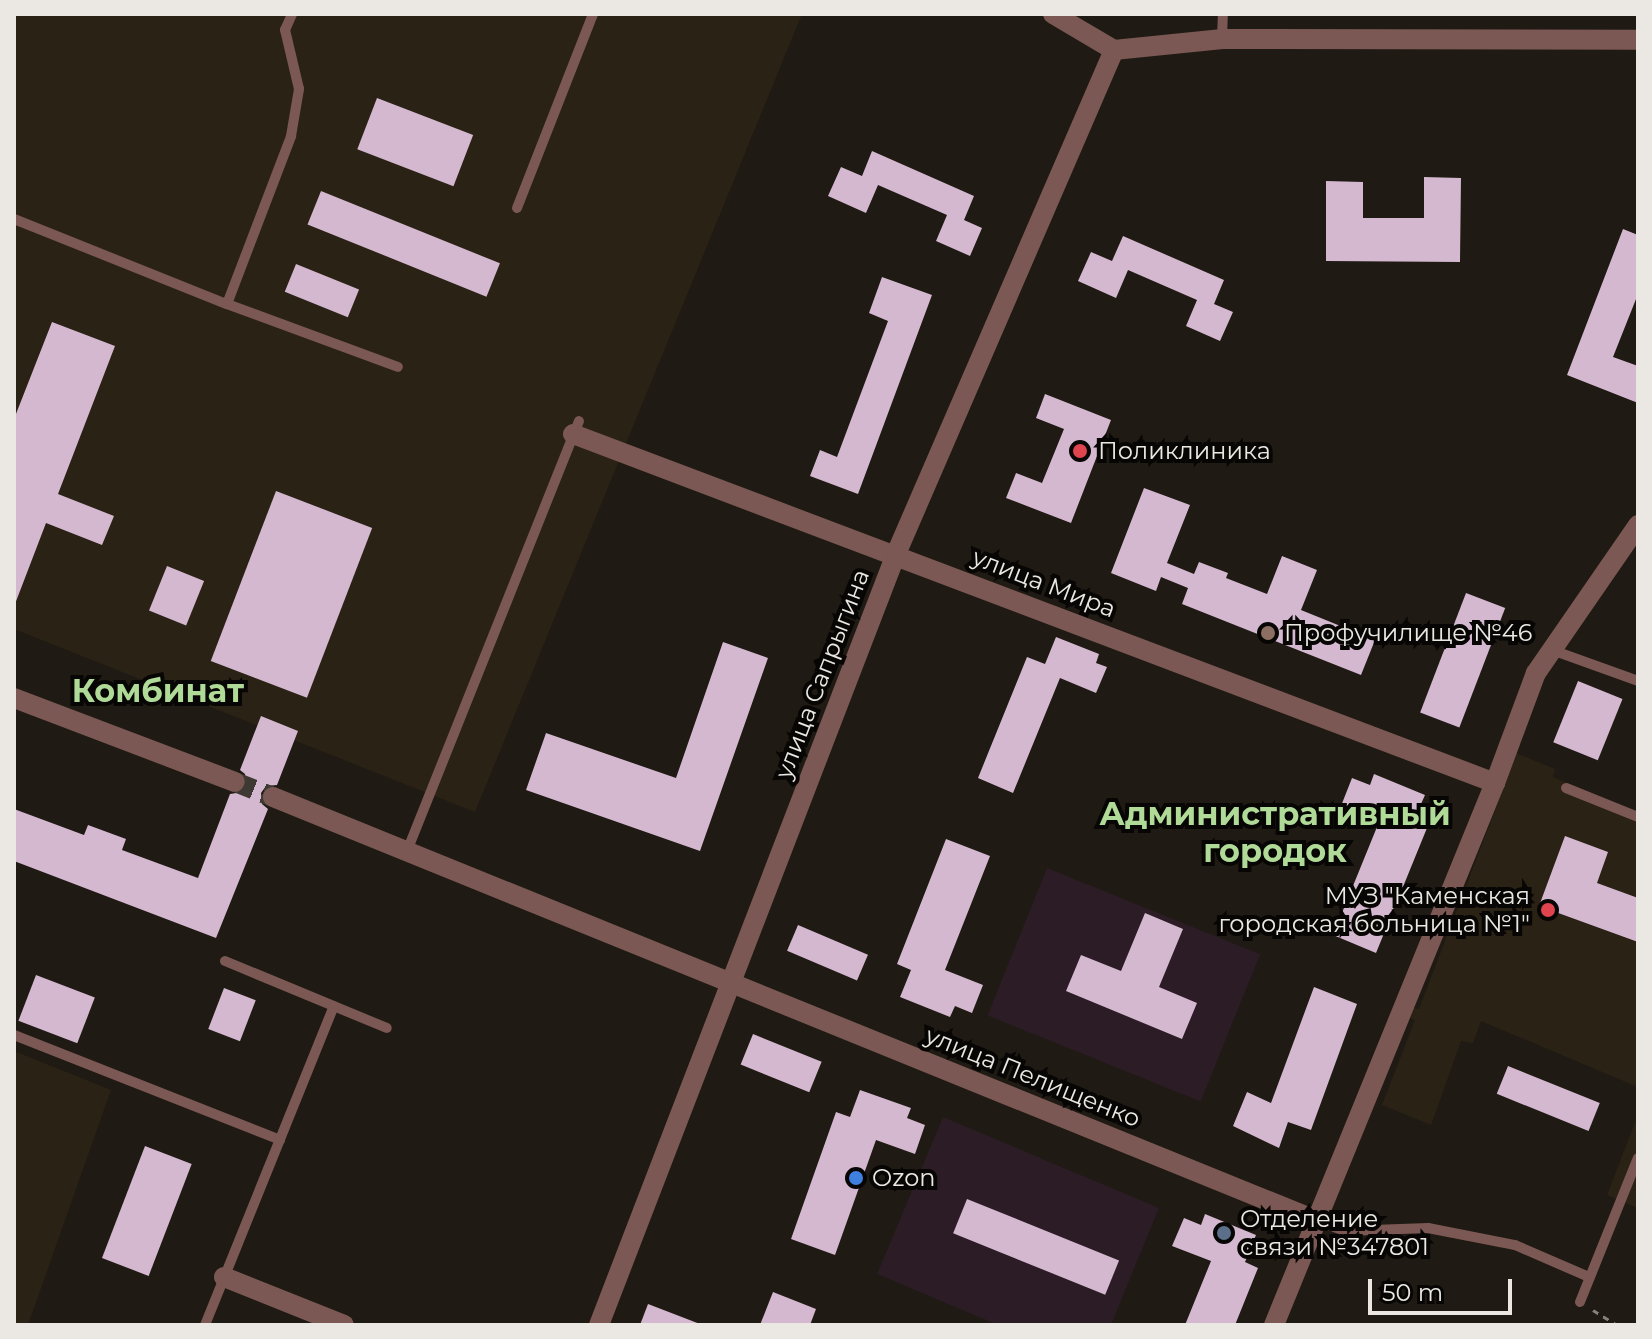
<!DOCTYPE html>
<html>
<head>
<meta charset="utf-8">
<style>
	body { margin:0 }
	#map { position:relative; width:1652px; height:1339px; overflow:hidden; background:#1f1a13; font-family:Montserrat,sans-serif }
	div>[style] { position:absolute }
	.built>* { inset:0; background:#2b2216 }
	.education>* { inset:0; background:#2c1c26; transform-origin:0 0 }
	.building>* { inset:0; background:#d4b8d0; transform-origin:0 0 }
	.minor-tunnel>* { height:20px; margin-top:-10px; transform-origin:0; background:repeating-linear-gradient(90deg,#3e3932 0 20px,transparent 0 30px) }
	.path>* { height:3px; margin-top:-1.5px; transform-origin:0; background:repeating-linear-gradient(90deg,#85817b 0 6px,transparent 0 12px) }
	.service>* { height:10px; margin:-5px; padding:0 5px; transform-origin:5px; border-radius:5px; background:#7b5853 }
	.minor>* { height:20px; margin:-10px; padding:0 10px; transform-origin:10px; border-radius:10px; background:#7b5853 }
	.tertiary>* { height:20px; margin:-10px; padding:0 10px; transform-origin:10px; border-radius:10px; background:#7b5853 }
	.dots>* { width:22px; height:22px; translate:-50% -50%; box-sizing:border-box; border:4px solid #070604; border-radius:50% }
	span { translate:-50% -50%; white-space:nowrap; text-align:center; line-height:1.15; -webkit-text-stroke:8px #070604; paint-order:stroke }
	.poi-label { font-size:24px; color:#ebe8e3 }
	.left { translate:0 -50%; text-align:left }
	.right { translate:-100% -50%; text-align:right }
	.street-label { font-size:24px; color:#ebe8e3 }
	.district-label { font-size:32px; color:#b0da97; font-weight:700 }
	.frame { position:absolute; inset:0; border:16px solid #ebe8e3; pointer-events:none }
	.scale { position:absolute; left:1368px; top:1279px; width:144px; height:36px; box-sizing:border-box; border:4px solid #ebe8e3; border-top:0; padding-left:10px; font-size:24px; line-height:28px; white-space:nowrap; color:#ebe8e3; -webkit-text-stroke:6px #070604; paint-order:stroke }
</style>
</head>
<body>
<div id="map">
	<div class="built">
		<div style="clip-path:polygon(14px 14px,802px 14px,475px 812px,14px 629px)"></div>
		<div style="clip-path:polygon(1511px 751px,1555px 769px,1553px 777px,1634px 813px,1638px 806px,1638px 1087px,1481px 1021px,1473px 1043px,1461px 1041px,1431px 1125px,1382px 1105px,1415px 1020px,1408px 1017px,1411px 1007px,1419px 1009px,1506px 782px)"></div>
		<div style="clip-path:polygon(14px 1051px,111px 1090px,28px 1325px,14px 1325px)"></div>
		<div style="clip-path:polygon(1638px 1115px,1638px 1208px,1607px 1195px)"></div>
	</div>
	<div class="education">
		<div style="left:1047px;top:868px;width:230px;height:159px;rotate:22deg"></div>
		<div style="clip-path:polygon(943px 1117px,1159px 1208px,1111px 1325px,998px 1325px,877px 1274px)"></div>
	</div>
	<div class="building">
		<div style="left:377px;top:98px;width:103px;height:55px;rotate:21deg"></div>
		<div style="clip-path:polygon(872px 151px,974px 196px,964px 220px,982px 228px,970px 256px,936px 241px,947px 215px,878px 185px,866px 213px,828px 196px,841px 167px,862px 176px)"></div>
		<div style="clip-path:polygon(1424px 177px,1461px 178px,1460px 262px,1326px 261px,1326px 181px,1363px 182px,1363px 218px,1424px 218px)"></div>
		<div style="left:321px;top:191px;width:193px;height:36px;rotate:22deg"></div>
		<div style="clip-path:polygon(1623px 229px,1638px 235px,1638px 294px,1613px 357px,1638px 366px,1638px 403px,1567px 375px)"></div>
		<div style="clip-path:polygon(1123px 236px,1224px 280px,1214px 304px,1233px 312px,1220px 341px,1186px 326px,1197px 300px,1128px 270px,1116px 298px,1078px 281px,1091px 252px,1112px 261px)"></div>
		<div style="left:296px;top:264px;width:68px;height:30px;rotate:22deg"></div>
		<div style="clip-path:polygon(882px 277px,932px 295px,858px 494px,810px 476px,820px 450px,837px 457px,888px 321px,869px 313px)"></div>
		<div style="clip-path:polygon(52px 322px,115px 346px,58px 494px,114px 516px,102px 545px,46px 523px,15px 604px,14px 419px)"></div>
		<div style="clip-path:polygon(1045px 394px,1111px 420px,1071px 523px,1006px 498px,1016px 473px,1042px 483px,1064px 429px,1036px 418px)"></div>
		<div style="clip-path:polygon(1144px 488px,1190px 505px,1167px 563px,1194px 574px,1199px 562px,1228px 573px,1226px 578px,1267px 594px,1282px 556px,1317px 570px,1301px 610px,1375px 640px,1361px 675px,1182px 604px,1188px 588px,1161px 577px,1156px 591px,1111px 573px)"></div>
		<div style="left:276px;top:491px;width:103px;height:182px;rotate:21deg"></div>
		<div style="left:167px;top:566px;width:40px;height:48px;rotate:22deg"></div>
		<div style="left:1466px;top:593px;width:42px;height:128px;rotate:21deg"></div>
		<div style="clip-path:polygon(1056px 637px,1099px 654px,1096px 663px,1107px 667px,1096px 693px,1060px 678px,1013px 793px,978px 778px,1027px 657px,1045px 664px)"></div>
		<div style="clip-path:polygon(723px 642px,768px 658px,700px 851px,526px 790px,546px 733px,676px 778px)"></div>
		<div style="left:1578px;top:681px;width:48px;height:66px;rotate:22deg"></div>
		<div style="clip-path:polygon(261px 716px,298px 731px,277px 785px,266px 786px,261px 793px,262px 804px,268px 809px,216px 938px,14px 861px,14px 809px,84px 835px,88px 825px,126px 839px,122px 850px,198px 878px,230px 794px,243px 792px,247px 786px,245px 774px,240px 770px)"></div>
		<div style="clip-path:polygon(1374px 774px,1425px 795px,1413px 822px,1427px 828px,1376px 953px,1333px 935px,1379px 822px,1341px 806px,1352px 778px,1370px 785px)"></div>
		<div style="clip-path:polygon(1565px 836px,1608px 852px,1597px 883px,1638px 898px,1638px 942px,1539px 906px)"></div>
		<div style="clip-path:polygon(946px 839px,990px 856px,945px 970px,983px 985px,972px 1013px,955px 1006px,950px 1017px,900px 997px,911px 970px,897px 964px)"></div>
		<div style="clip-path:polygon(1145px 913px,1183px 929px,1159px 987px,1197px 1003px,1182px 1039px,1066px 991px,1081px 955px,1121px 971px)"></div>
		<div style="left:798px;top:925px;width:76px;height:28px;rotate:23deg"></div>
		<div style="left:36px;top:975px;width:63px;height:49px;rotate:21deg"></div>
		<div style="clip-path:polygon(1314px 987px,1357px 1004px,1311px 1130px,1288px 1122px,1279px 1148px,1233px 1126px,1247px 1092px,1271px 1103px)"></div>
		<div style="left:224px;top:988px;width:34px;height:44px;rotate:21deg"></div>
		<div style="left:753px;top:1034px;width:74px;height:33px;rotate:22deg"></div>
		<div style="left:1508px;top:1066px;width:99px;height:30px;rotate:22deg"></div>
		<div style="clip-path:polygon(860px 1090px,911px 1108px,907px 1118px,925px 1125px,915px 1154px,876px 1140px,835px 1255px,791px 1239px,836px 1112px,850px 1117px)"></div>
		<div style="left:145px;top:1146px;width:50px;height:120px;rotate:21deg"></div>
		<div style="left:967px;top:1199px;width:164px;height:37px;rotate:22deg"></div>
		<div style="clip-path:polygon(1205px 1214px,1256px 1235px,1245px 1262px,1258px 1268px,1235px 1325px,1185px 1325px,1211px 1261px,1172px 1246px,1184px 1218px,1201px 1225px)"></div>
		<div style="clip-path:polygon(773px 1292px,816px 1309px,810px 1325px,760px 1325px)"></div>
		<div style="clip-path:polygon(648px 1304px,700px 1324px,700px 1325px,640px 1325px)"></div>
	</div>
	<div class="minor-tunnel">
		<div style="left:235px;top:782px;width:41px;rotate:21.5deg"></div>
	</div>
	<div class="path">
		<div style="left:1593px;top:1310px;width:28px;rotate:32deg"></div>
	</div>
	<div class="service">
		<div style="left:1222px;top:39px;width:25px;rotate:-88deg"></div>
		<div style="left:517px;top:208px;width:208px;rotate:-68.6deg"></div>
		<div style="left:14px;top:219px;width:229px;rotate:21.8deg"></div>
		<div style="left:227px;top:304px;width:182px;rotate:20.2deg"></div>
		<div style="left:227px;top:304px;width:180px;rotate:-69.1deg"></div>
		<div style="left:291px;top:136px;width:48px;rotate:-80.3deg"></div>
		<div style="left:299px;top:89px;width:61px;rotate:-103.3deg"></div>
		<div style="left:285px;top:30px;width:17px;rotate:-66deg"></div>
		<div style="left:1552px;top:650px;width:91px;rotate:19.8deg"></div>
		<div style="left:1566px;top:788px;width:78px;rotate:21.9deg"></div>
		<div style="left:407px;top:851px;width:463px;rotate:-68.2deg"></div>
		<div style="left:225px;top:961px;width:175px;rotate:22.5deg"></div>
		<div style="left:14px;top:1035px;width:286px;rotate:21.5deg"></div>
		<div style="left:1315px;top:1220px;width:32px;rotate:20deg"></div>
		<div style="left:1345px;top:1231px;width:83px;rotate:-2.1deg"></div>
		<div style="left:1428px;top:1228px;width:89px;rotate:11.1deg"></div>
		<div style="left:1515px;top:1245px;width:81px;rotate:23.4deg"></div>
		<div style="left:1580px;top:1302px;width:155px;rotate:-68.1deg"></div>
		<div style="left:205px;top:1325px;width:344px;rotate:-68deg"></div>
	</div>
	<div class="minor">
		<div style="left:573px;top:434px;width:986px;rotate:20.73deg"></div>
		<div style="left:14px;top:698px;width:236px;rotate:20.8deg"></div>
		<div style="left:273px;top:797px;width:1125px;rotate:22.09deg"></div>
		<div style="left:224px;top:1277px;width:129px;rotate:21.8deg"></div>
		<div style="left:1274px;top:1325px;width:585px;rotate:-67.82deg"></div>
		<div style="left:1495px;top:783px;width:117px;rotate:-69.6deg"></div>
		<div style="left:1536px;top:673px;width:180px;rotate:-55.4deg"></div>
	</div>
	<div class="tertiary">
		<div style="left:1053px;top:14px;width:71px;rotate:30.5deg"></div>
		<div style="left:1114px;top:50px;width:109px;rotate:-5.8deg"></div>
		<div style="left:1222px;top:39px;width:416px;rotate:0.1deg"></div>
		<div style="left:599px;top:1325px;width:826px;rotate:-68.93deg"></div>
		<div style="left:896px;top:554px;width:549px;rotate:-66.61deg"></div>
	</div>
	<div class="dots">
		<div style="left:1080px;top:451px;background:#e0444e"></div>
		<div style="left:1268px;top:633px;background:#8d6e63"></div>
		<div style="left:1548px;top:910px;background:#e0444e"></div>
		<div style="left:856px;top:1178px;background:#3f7fe0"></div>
		<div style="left:1224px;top:1233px;background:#5c6f8a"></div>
	</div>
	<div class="poi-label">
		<span class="left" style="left:1098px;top:451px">Поликлиника</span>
		<span class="left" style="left:1284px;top:633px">Профучилище №46</span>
		<span class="right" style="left:1530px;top:910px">МУЗ "Каменская<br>городская больница №1"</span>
		<span class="left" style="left:872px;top:1178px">Ozon</span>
		<span class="left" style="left:1240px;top:1233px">Отделение<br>связи №347801</span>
	</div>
	<div class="street-label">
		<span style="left:1044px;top:583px;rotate:21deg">улица Мира</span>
		<span style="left:822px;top:674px;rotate:-69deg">улица Сапрыгина</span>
		<span style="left:1033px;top:1077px;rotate:22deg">улица Пелищенко</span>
	</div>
	<div class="district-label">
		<span style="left:158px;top:691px">Комбинат</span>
		<span style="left:1275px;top:833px">Административный<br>городок</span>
	</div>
	<div class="frame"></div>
	<div class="scale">50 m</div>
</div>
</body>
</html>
